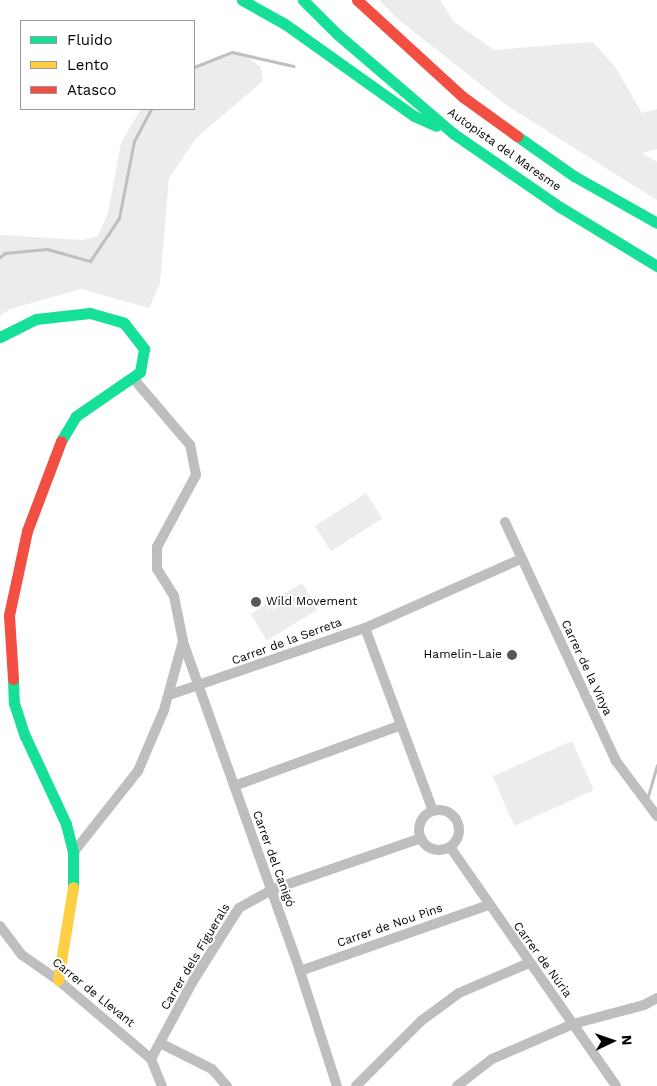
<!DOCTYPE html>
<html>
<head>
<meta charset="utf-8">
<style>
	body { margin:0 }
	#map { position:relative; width:657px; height:1086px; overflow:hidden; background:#fff; font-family:"Work Sans",sans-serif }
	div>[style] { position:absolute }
	.green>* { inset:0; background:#ececec; transform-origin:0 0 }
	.stream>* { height:3px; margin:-1.5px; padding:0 1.5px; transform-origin:1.5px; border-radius:1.5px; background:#bfbfbf }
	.street>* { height:10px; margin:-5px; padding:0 5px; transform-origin:5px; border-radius:5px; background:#bebebe }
	.street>.ring { margin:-5px; padding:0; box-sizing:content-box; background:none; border:10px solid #bebebe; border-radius:50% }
	.fast>* { height:11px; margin:-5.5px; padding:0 5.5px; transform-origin:5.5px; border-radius:5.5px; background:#16e098 }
	.slow>* { height:11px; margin:-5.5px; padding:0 5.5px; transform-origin:5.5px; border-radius:5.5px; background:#ffcf43 }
	.jam>* { height:11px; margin:-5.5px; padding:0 5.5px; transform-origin:5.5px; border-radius:5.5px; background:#f24e42 }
	.dots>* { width:14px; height:14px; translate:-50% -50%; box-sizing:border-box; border:2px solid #fff; border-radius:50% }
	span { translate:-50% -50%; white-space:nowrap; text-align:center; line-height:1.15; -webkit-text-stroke:4px #fff; paint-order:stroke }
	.street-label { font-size:12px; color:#000 }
	.poi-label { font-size:12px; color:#000 }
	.left { translate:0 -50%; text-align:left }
	.right { translate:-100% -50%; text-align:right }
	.legend { position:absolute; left:20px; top:20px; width:175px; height:90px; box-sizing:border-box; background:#fff; border:1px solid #999; margin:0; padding:6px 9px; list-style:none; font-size:15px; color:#000 }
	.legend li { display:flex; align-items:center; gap:10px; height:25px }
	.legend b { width:25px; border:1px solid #999 }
	.north { position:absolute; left:587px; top:1016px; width:50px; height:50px; -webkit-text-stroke:4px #fff; paint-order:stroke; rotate:87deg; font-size:14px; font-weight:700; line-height:20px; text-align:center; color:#000 }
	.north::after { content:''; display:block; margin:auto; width:18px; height:22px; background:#000; clip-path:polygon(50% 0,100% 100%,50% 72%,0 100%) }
</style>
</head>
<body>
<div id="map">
	<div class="green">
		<div style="clip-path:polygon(379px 0,440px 0,454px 22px,494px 50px,593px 42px,616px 68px,642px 113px,657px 109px,657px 149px,642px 153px,657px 162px,657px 200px,509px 107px,399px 20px)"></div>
		<div style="clip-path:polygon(235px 54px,248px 58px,261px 67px,263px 81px,197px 137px,169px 178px,160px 283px,149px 308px,81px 289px,10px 309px,0 316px,0 235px,83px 240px,98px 236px,108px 213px,121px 143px,141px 109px,194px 109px,194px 69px,218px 56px)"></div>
		<div style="left:366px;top:493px;width:30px;height:61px;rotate:57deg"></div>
		<div style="left:302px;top:583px;width:31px;height:60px;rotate:59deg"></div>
		<div style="left:572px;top:741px;width:54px;height:87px;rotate:66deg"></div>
	</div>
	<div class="stream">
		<div style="left:194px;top:67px;width:41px;rotate:-21.5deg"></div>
		<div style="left:232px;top:52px;width:63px;rotate:12.9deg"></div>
		<div style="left:0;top:257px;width:6px;rotate:-39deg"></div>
		<div style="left:5px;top:253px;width:42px;rotate:-5.4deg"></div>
		<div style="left:47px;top:249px;width:45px;rotate:15.6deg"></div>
		<div style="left:90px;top:261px;width:52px;rotate:-56deg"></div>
		<div style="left:119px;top:218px;width:78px;rotate:-79deg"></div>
		<div style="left:134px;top:141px;width:36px;rotate:-62deg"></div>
		<div style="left:648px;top:796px;width:32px;rotate:-74deg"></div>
	</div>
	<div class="street">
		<div style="left:505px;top:522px;width:264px;rotate:65.1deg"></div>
		<div style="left:616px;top:761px;width:69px;rotate:53.3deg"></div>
		<div style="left:365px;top:628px;width:195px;rotate:69.6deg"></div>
		<div style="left:183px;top:642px;width:349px;rotate:70.4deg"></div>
		<div style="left:300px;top:971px;width:121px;rotate:72.2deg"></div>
		<div style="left:169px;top:695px;width:207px;rotate:-18.9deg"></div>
		<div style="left:365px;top:628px;width:171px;rotate:-23.9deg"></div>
		<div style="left:234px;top:786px;width:176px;rotate:-20deg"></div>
		<div class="ring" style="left:419px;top:810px;width:30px;height:30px"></div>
		<div style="left:450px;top:847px;width:291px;rotate:55.2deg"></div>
		<div style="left:73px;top:853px;width:105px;rotate:-51.6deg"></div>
		<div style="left:138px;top:771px;width:66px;rotate:-66.9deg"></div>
		<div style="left:164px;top:710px;width:72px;rotate:-74.6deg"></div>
		<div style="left:183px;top:641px;width:46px;rotate:-101.3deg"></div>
		<div style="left:174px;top:596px;width:32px;rotate:-122deg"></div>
		<div style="left:157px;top:569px;width:22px;rotate:-90deg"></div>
		<div style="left:157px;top:547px;width:82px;rotate:-61.6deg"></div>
		<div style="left:196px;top:475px;width:31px;rotate:-101deg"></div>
		<div style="left:190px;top:445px;width:88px;rotate:-130.4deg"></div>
		<div style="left:0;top:926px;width:36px;rotate:53deg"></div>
		<div style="left:22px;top:955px;width:44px;rotate:34.8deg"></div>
		<div style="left:58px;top:980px;width:122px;rotate:40.3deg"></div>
		<div style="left:151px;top:1059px;width:29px;rotate:68deg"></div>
		<div style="left:300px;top:971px;width:199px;rotate:-19.3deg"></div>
		<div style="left:160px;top:1043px;width:58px;rotate:26.6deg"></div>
		<div style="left:212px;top:1069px;width:23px;rotate:49deg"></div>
		<div style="left:151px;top:1059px;width:89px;rotate:-61.7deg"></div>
		<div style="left:193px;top:981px;width:86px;rotate:-57.8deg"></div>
		<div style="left:239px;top:908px;width:37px;rotate:-29deg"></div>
		<div style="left:271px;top:890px;width:159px;rotate:-19.1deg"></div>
		<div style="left:356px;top:1086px;width:92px;rotate:-45deg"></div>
		<div style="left:421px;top:1021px;width:47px;rotate:-36.4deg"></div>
		<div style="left:459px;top:993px;width:76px;rotate:-23.2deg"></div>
		<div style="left:457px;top:1086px;width:44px;rotate:-37.6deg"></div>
		<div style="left:492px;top:1059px;width:88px;rotate:-23.4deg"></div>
		<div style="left:573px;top:1024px;width:73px;rotate:-15deg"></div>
		<div style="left:644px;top:1005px;width:15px;rotate:-28deg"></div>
	</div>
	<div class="fast">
		<div style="left:242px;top:0;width:49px;rotate:29.2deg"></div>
		<div style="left:285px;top:24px;width:158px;rotate:35.5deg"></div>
		<div style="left:414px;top:116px;width:24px;rotate:24deg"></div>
		<div style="left:303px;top:0;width:47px;rotate:45deg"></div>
		<div style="left:336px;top:33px;width:155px;rotate:40.6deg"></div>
		<div style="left:454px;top:134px;width:129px;rotate:34.6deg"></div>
		<div style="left:560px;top:207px;width:114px;rotate:31.3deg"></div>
		<div style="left:517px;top:136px;width:70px;rotate:35.1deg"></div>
		<div style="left:574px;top:176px;width:95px;rotate:29.5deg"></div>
		<div style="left:0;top:337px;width:40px;rotate:-26.6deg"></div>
		<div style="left:36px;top:319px;width:54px;rotate:-6.3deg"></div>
		<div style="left:90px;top:313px;width:35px;rotate:16deg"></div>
		<div style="left:124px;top:323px;width:33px;rotate:52deg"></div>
		<div style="left:144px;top:349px;width:23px;rotate:100deg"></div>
		<div style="left:140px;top:372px;width:78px;rotate:145.5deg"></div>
		<div style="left:76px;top:416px;width:29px;rotate:121deg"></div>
		<div style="left:13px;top:679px;width:24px;rotate:88deg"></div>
		<div style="left:14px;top:703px;width:35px;rotate:72deg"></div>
		<div style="left:25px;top:736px;width:97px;rotate:65deg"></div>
		<div style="left:66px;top:824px;width:30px;rotate:76deg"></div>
		<div style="left:73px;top:853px;width:34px;rotate:90deg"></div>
	</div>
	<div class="slow">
		<div style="left:58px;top:980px;width:94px;rotate:-80.8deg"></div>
	</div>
	<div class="jam">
		<div style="left:357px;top:0;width:144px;rotate:42.5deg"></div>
		<div style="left:463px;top:97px;width:67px;rotate:35.8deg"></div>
		<div style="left:13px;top:679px;width:64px;rotate:-93.6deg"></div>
		<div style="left:9px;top:615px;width:86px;rotate:-77.9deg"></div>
		<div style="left:27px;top:531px;width:96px;rotate:-69.3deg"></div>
	</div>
	<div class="dots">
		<div style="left:256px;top:602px;background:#595959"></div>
		<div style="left:512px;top:655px;background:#595959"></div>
	</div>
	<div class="street-label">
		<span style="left:504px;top:150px;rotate:35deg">Autopista del Maresme</span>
		<span style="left:287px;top:642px;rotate:-20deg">Carrer de la Serreta</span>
		<span style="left:586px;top:668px;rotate:65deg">Carrer de la Vinya</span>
		<span style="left:273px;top:859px;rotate:70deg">Carrer del Canigó</span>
		<span style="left:390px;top:926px;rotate:-19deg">Carrer de Nou Pins</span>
		<span style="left:196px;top:957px;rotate:-59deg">Carrer dels Figuerals</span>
		<span style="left:542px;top:960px;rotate:54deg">Carrer de Núria</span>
		<span style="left:93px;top:993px;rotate:39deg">Carrer de Llevant</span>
	</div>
	<div class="poi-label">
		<span class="left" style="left:266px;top:602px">Wild Movement</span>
		<span class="right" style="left:502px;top:655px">Hamelin-Laie</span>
	</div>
	<ul class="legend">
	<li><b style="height:6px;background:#16e098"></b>Fluido</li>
	<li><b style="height:6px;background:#ffcf43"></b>Lento</li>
	<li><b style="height:6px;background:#f24e42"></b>Atasco</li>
	</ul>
	<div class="north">N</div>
</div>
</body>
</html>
